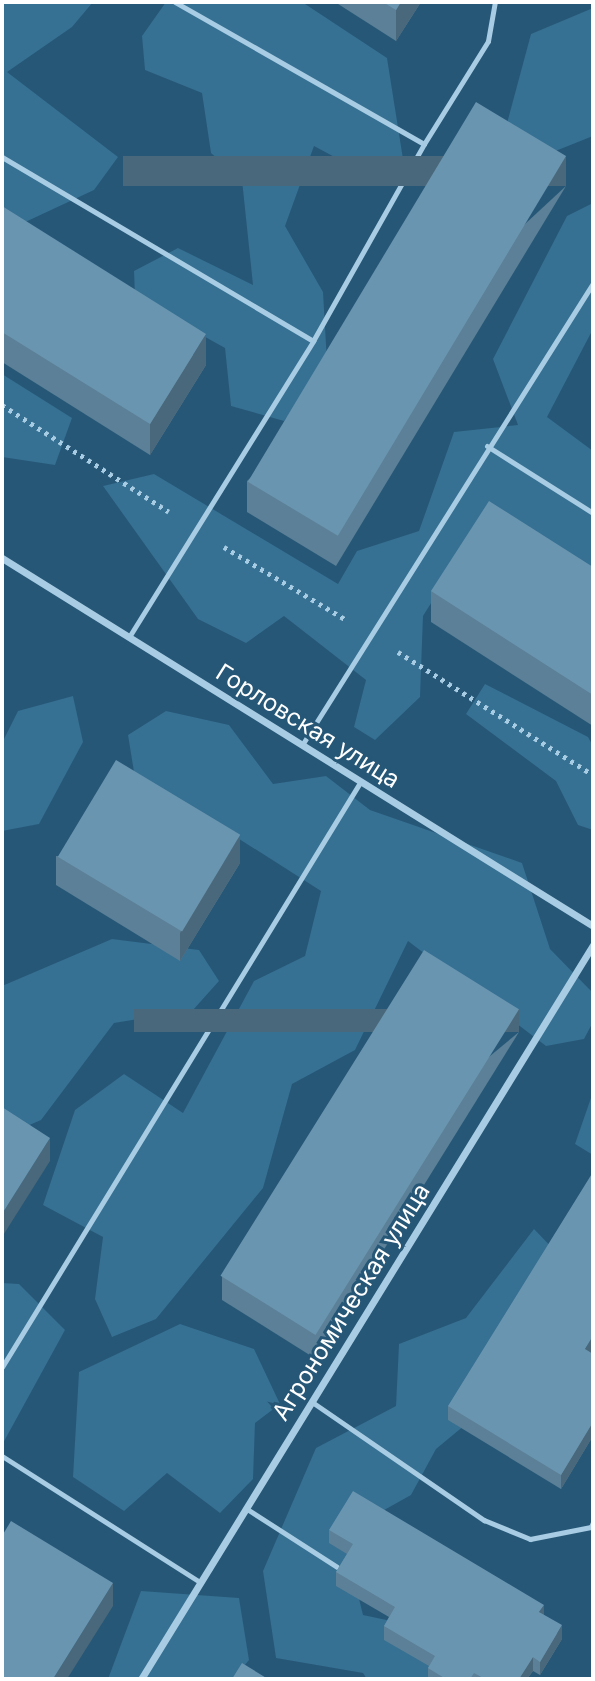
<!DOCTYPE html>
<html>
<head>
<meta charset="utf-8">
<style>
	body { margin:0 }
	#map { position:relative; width:595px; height:1681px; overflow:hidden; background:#265777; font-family:Inter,sans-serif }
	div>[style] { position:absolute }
	.green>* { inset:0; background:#367092 }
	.path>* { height:4.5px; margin-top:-2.25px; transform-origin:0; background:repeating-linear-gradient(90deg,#a7cce3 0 3.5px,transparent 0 8.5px) }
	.lane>* { height:5px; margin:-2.5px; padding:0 2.5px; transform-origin:2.5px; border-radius:2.5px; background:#a7cce3 }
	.street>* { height:7px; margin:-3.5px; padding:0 3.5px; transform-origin:3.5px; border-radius:3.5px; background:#a7cce3 }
	.wall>* { inset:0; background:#5b8097 }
	.shaded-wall>* { inset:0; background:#4a687b; transform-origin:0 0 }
	.building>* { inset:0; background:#6a95b0; transform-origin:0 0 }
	span { translate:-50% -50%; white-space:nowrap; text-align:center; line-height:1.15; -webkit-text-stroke:6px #265777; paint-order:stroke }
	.street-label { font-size:24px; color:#fff }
	.frame { position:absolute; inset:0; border:4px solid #fff; pointer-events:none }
</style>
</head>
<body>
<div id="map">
	<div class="green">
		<div style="clip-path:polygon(2px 2px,93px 2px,72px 27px,7px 72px,118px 157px,94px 190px,21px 224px,2px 211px)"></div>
		<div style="clip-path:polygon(166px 2px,302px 2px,387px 58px,403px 159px,379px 181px,314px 146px,285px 226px,323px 292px,327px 362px,284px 421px,231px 406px,225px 348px,135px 298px,134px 271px,178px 248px,253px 285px,242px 180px,211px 153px,202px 93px,145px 70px,142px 36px)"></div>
		<div style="clip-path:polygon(593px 8px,593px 136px,548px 154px,506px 127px,531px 34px)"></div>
		<div style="clip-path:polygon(593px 203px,593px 329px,547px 417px,593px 451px,593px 573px,488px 512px,423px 616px,420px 697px,375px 740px,354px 727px,366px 680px,284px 616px,246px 643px,198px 619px,103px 486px,154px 474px,338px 584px,357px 551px,419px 531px,454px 432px,518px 425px,493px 359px,567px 216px)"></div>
		<div style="clip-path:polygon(2px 374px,72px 418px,55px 465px,2px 457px)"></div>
		<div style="clip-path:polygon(485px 684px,588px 737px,593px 746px,593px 830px,578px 825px,556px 781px,466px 714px)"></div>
		<div style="clip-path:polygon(73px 696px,83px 742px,39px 824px,2px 831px,2px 743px,18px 711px)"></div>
		<div style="clip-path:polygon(166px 711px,229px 725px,273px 784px,326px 776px,370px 810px,522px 863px,550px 949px,593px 993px,593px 1022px,584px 1039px,546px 1046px,408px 941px,355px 1050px,292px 1084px,263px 1188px,156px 1319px,112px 1337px,95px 1299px,103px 1237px,43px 1205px,75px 1110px,124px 1074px,183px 1113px,254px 981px,305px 956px,321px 891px,134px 772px,128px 735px)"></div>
		<div style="clip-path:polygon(112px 939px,199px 950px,219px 981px,193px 1010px,114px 1023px,41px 1120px,2px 1137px,2px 986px)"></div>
		<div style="clip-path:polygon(593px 1092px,593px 1155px,575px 1144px)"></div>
		<div style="clip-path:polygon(534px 1229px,563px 1259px,500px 1396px,436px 1449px,411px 1495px,343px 1533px,363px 1615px,448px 1633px,511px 1679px,367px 1679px,363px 1673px,276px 1658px,263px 1571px,316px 1448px,396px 1406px,399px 1344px,466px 1318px)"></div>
		<div style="clip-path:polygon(2px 1283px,19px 1284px,65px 1330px,2px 1445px)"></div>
		<div style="clip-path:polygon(180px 1324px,254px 1349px,280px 1404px,255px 1423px,253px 1479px,220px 1513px,167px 1473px,124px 1511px,73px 1477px,79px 1372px)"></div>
		<div style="clip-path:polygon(141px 1591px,239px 1598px,249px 1660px,233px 1679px,108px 1679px)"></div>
	</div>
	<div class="path">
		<div style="left:2px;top:405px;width:198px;rotate:32.6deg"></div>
		<div style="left:224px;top:547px;width:141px;rotate:30.8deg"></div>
		<div style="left:398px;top:652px;width:231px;rotate:32.2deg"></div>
	</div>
	<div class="lane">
		<div style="left:424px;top:144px;width:121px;rotate:-58.1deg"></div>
		<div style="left:488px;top:41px;width:40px;rotate:-80deg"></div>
		<div style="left:2px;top:157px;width:361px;rotate:30.6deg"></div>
		<div style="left:487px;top:446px;width:125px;rotate:32.3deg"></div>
		<div style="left:129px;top:637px;width:349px;rotate:-58.1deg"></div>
		<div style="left:313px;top:341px;width:226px;rotate:-60.6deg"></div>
		<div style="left:424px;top:144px;width:287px;rotate:-150.3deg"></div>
		<div style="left:302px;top:745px;width:546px;rotate:-57.79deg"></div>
		<div style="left:2px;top:1367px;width:687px;rotate:-58.51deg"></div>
		<div style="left:312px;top:1402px;width:209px;rotate:34.5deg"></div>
		<div style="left:484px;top:1520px;width:50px;rotate:22.4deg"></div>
		<div style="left:530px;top:1539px;width:62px;rotate:-11.1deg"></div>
		<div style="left:591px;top:1527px;width:5px;rotate:-68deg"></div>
		<div style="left:2px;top:1456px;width:235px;rotate:32.5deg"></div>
		<div style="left:247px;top:1509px;width:107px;rotate:32.8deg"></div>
	</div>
	<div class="street">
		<div style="left:2px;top:558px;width:696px;rotate:31.91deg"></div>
		<div style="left:141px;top:1679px;width:862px;rotate:-58.38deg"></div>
	</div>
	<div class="wall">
		<div style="clip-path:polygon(335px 2px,421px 2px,396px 41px)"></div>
		<div style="clip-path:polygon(566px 186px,336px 566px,247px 512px,247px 481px)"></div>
		<div style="clip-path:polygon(2px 206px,206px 365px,150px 455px,2px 362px)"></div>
		<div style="clip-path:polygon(593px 567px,593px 726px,431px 622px,431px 591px)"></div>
		<div style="clip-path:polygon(56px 856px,240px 863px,180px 961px,56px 885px)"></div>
		<div style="clip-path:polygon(519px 1032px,316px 1359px,222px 1300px,222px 1277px)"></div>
		<div style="clip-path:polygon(591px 1353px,593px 1354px,593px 1436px,561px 1489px,448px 1420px,448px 1406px)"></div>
		<div style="clip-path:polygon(329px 1530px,544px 1615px,562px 1639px,540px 1675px,533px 1671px,527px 1679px,428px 1679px,428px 1668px,429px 1666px,384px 1640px,384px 1626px,389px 1617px,336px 1586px,336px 1572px,347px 1554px,329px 1543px)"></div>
	</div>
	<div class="shaded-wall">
		<div style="clip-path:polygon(401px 2px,421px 2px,396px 41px,396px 10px)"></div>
		<div style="left:566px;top:156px;width:30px;height:443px;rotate:90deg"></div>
		<div style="clip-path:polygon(206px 334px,206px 365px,150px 455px,150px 424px)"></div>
		<div style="left:3px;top:685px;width:28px;height:2px;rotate:90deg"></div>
		<div style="clip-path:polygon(240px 835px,240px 863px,180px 961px,180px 933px)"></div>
		<div style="left:519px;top:1009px;width:23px;height:385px;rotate:90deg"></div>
		<div style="clip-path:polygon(50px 1138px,50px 1161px,2px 1237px,2px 1214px)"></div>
		<div style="clip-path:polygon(593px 1336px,593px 1350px,585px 1363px,585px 1349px)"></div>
		<div style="clip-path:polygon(593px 1422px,593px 1436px,561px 1489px,561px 1475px)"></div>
		<div style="clip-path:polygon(113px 1583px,113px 1606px,67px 1679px,53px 1679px)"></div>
		<div style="clip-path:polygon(544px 1605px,544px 1618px,539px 1612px)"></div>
		<div style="clip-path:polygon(562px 1625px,562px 1639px,540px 1675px,540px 1662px)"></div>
		<div style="clip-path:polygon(533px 1657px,533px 1671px,527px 1679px,519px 1679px)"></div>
	</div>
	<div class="building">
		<div style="clip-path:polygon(383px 2px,401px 2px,396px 10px)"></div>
		<div style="left:476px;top:102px;width:105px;height:443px;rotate:31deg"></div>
		<div style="clip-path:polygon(2px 206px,206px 334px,150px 424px,2px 332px)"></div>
		<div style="clip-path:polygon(489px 501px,593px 567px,593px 695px,431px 591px)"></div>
		<div style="left:116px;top:760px;width:145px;height:113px;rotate:31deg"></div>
		<div style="left:424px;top:950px;width:112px;height:384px;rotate:32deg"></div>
		<div style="clip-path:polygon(2px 1107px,50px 1138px,2px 1214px)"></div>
		<div style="clip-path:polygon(593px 1172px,593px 1336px,585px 1349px,593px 1354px,593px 1422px,561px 1475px,448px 1406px)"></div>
		<div style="clip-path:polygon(353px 1491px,544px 1605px,539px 1612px,562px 1625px,540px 1662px,533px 1657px,519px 1679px,485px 1679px,474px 1673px,470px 1679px,446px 1679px,428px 1668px,435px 1656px,384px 1626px,395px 1607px,336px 1572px,353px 1544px,329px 1530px)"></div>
		<div style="clip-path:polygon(11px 1521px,113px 1583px,53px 1679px,2px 1679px,2px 1536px)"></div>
		<div style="clip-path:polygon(242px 1663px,268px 1679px,232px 1679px)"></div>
	</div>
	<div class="street-label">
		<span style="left:308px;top:726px;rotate:32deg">Горловская улица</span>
		<span style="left:351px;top:1302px;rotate:-58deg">Агрономическая улица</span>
	</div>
	<div class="frame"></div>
</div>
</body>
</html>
